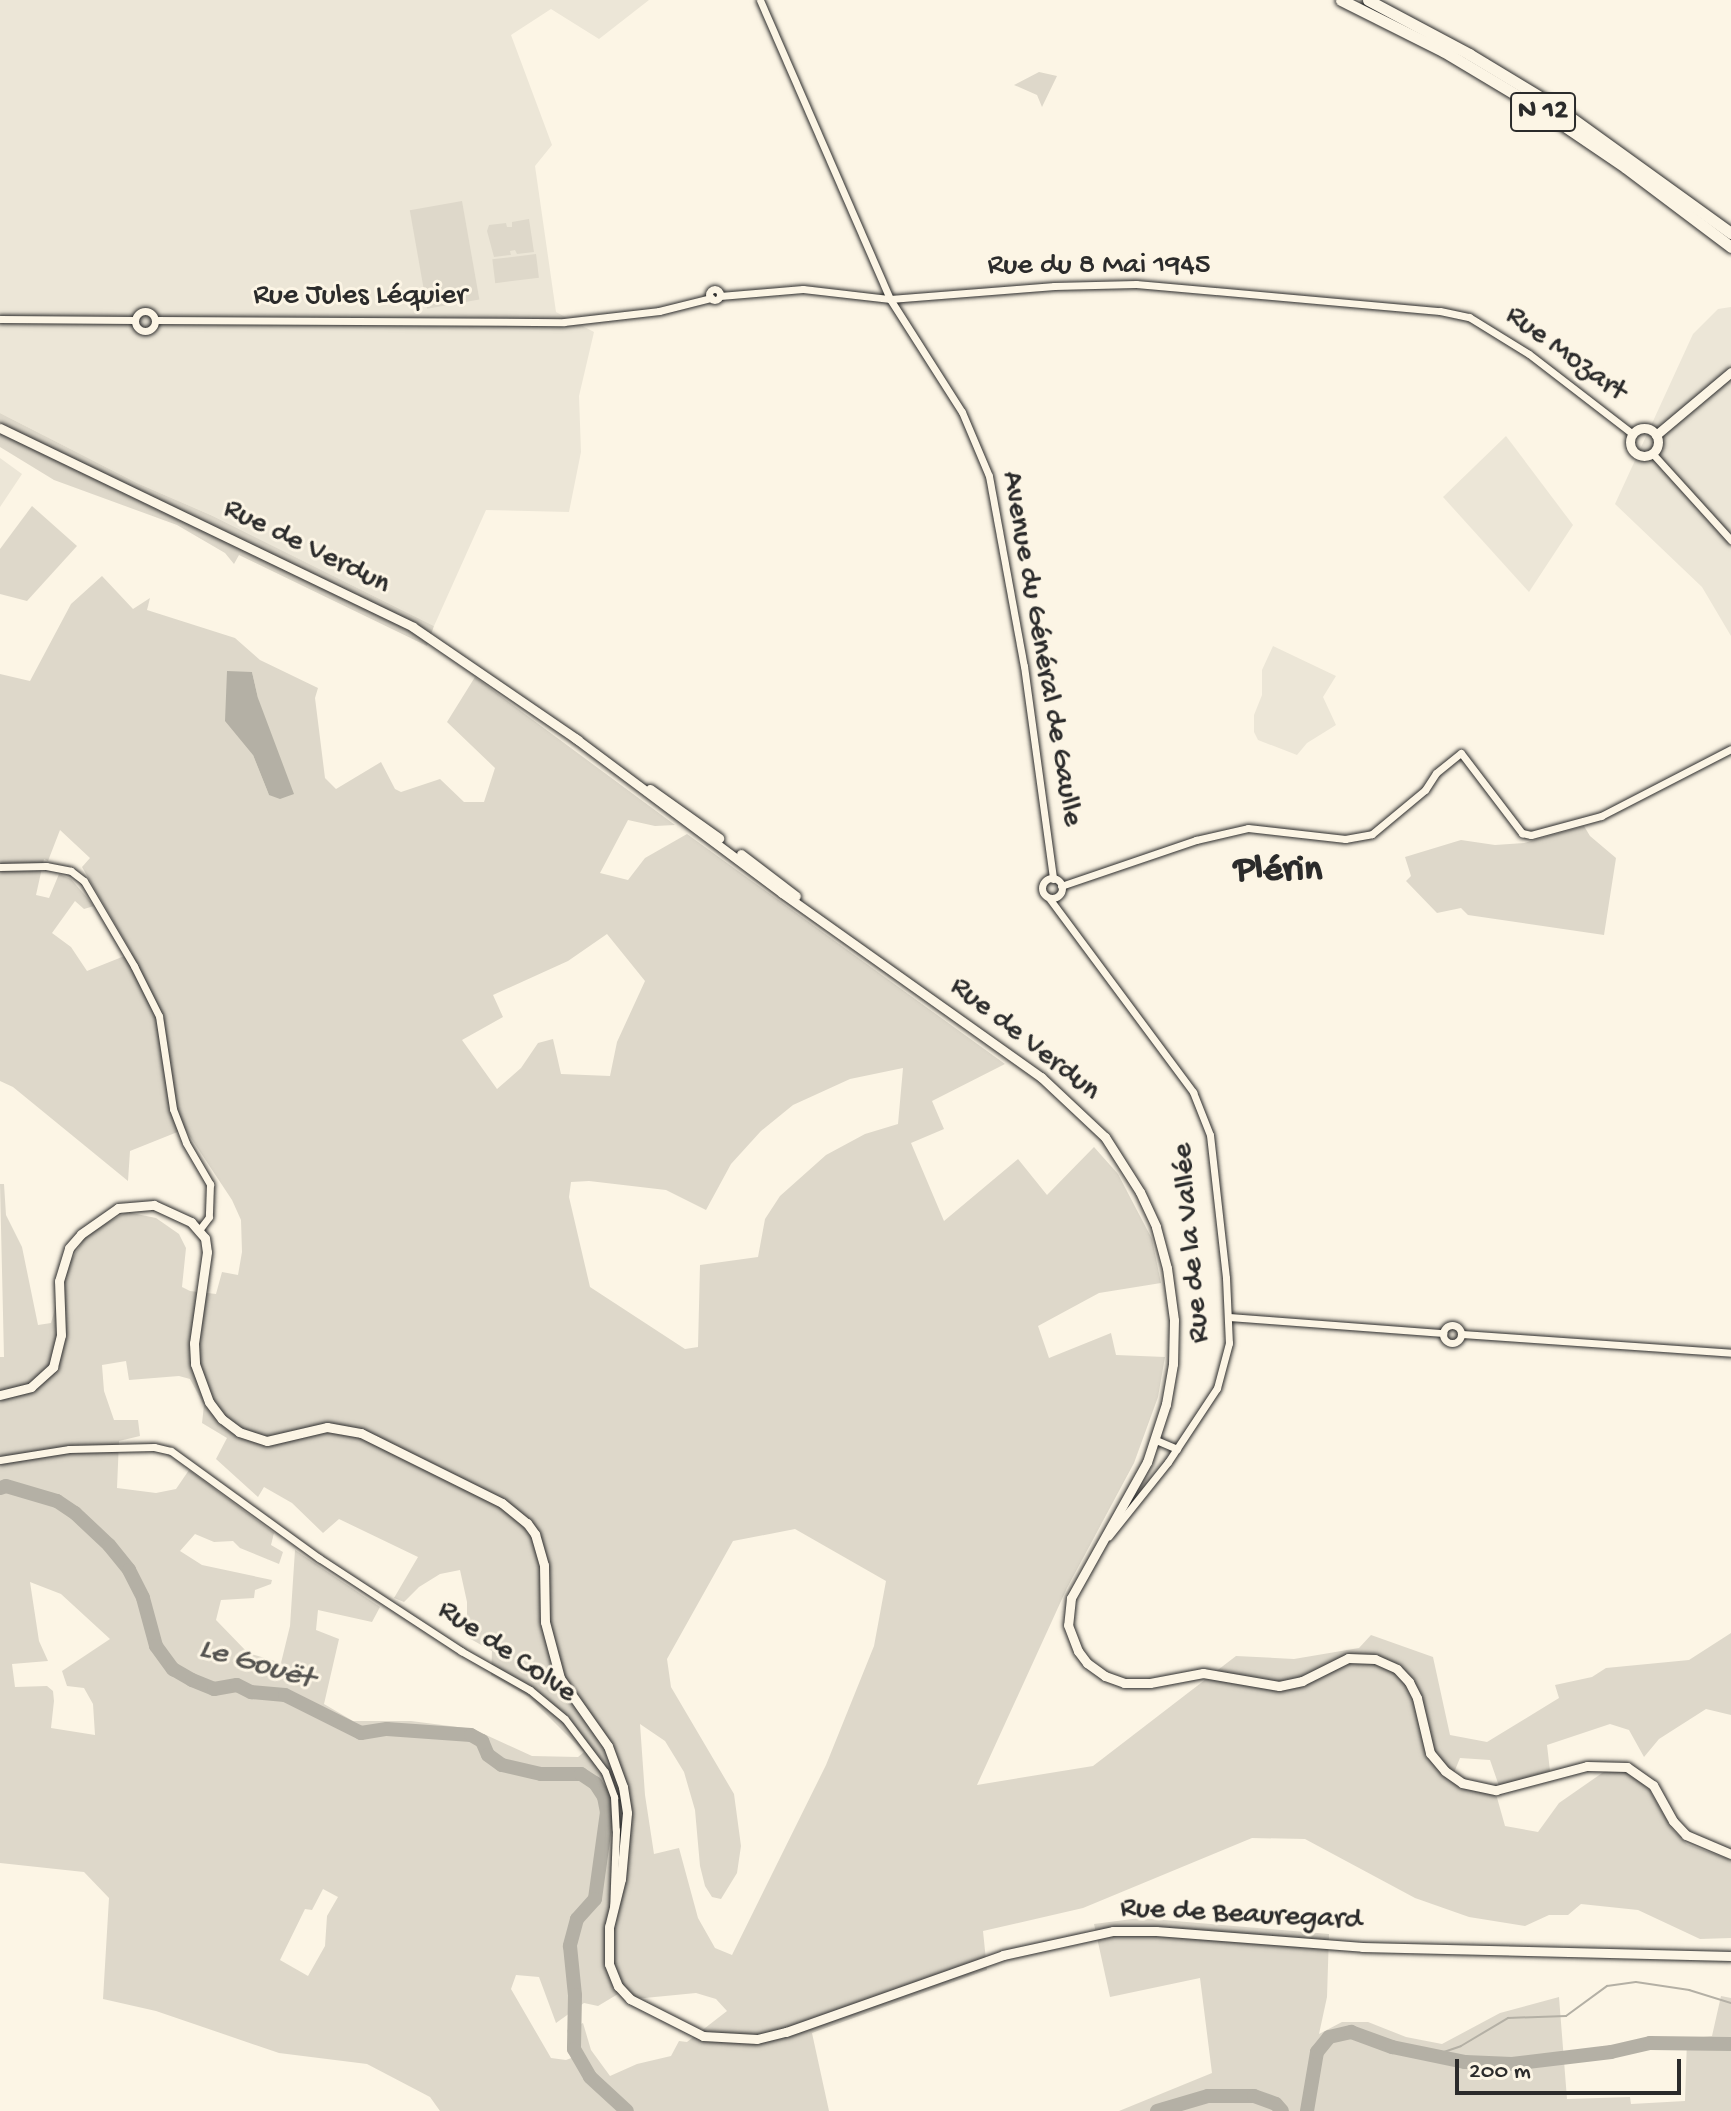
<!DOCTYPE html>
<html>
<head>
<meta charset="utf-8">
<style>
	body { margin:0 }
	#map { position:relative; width:1731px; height:2111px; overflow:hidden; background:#fcf5e5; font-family:"Gochi Hand",sans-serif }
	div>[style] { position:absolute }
	.built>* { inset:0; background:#ece6d7 }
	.green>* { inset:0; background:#ded8ca; transform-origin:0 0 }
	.water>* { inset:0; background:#b4b0a5 }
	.stream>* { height:2px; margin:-1px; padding:0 1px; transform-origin:1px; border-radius:1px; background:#b4b0a5 }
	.river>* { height:14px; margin:-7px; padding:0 7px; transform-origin:7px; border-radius:7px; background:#b4b0a5 }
	.roads { filter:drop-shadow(0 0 2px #2b2b2b) drop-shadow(0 0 2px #2b2b2b) }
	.minor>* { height:7px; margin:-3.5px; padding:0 3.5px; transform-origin:3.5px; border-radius:3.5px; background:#fcf5e5 }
	.minor>.ring { margin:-3.5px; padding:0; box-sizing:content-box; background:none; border:7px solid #fcf5e5; border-radius:50% }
	.major>* { height:9px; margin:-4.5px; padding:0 4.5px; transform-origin:4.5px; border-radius:4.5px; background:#fcf5e5 }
	.major>.ring { margin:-4.5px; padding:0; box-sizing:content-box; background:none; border:9px solid #fcf5e5; border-radius:50% }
	.highway>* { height:11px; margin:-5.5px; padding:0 5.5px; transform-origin:5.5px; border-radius:5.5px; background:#fcf5e5 }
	span { translate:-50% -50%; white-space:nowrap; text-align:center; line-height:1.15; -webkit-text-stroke:6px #fcf5e5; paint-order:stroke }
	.shield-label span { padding:2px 6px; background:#fcf5e5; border:2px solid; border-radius:6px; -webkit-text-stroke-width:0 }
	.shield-label { font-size:28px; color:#2b2b2b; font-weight:700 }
	.street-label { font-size:30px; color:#2b2b2b }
	.water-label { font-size:32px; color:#545350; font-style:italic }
	.district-label { font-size:38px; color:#2b2b2b; font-weight:700 }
	.scale { position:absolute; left:1455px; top:2059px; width:226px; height:36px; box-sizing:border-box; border:4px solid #2b2b2b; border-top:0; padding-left:10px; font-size:24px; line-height:28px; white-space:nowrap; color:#2b2b2b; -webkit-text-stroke:6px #fcf5e5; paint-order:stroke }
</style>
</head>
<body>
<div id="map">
	<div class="built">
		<div style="clip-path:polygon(0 0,649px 0,599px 39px,551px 9px,511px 35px,552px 145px,535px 166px,556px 312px,594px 332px,579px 396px,581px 452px,569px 512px,486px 510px,434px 626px,213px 516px,137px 483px,0 413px)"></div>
		<div style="clip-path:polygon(1731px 307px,1731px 636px,1702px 587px,1615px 504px,1693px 334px,1718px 309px)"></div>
		<div style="clip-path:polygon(1506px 436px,1573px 525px,1529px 592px,1443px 497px)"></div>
		<div style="clip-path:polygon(0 458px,22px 474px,0 507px)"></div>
		<div style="clip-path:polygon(1273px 646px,1336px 676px,1323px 697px,1336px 725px,1307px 743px,1297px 755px,1258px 740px,1254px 732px,1254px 715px,1262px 695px,1262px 670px)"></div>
	</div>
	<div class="green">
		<div style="clip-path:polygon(1039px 72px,1057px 76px,1042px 107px,1037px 95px,1014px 85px)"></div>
		<div style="left:462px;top:201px;width:100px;height:53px;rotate:80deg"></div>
		<div style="clip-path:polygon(529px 219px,534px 252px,517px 254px,515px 250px,510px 251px,511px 255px,494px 257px,487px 231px,489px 225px,506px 223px,507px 227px,512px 227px,512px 222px)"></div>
		<div style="left:536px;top:254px;width:24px;height:44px;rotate:83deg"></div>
		<div style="clip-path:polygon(0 413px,137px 483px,213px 516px,434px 626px,427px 646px,239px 555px,234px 564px,225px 553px,177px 525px,54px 480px,0 447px)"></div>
		<div style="clip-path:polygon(32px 506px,77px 546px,27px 601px,0 594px,0 549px)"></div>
		<div style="clip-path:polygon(evenodd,102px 576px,133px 609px,150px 598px,147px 610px,235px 638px,260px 660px,318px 688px,315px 698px,325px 778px,336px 789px,381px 762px,395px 789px,401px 792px,440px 779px,464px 802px,484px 802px,495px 768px,447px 722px,475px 677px,675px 825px,655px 826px,628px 820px,600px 873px,628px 880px,645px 858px,687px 834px,1005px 1064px,932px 1101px,944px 1129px,911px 1143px,944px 1221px,1018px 1159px,1047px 1195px,1094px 1147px,1118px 1174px,1152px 1239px,1161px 1283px,1099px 1293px,1038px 1326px,1049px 1358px,1111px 1333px,1116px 1355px,1165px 1357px,1158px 1397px,1134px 1463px,1067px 1588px,977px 1785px,1093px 1766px,1236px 1656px,1294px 1659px,1359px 1648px,1371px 1635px,1433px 1657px,1450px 1735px,1487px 1742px,1559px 1698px,1555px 1685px,1592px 1677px,1606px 1668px,1689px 1660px,1731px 1633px,1731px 1715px,1706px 1709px,1659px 1739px,1644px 1757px,1629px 1730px,1610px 1724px,1547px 1745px,1550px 1771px,1499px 1786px,1490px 1760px,1460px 1758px,1451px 1780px,1461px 1787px,1496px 1794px,1505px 1826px,1538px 1832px,1559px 1803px,1605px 1771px,1616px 1768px,1636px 1777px,1650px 1791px,1672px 1829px,1687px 1844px,1731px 1860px,1731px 1938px,1700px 1939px,1638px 1910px,1581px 1904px,1568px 1915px,1549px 1915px,1525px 1926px,1469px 1917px,1415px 1898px,1305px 1839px,1252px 1838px,1083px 1908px,983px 1931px,987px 1970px,812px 2033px,829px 2111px,440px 2111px,430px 2097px,367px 2064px,279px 2053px,156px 2011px,103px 1999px,109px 1898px,84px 1872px,0 1863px,0 1357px,4px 1357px,0 1184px,4px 1184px,6px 1215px,22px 1247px,38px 1325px,51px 1323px,66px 1269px,87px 1234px,127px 1212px,156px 1218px,179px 1234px,186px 1248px,182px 1287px,190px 1291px,216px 1294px,222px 1272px,238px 1275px,242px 1252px,241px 1220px,232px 1200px,185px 1129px,130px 1151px,128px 1181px,13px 1087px,0 1081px,0 674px,30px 681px,71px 604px,102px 576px,252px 672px,258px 698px,269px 795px,253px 755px,252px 672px,102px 576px,60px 830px,90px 858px,82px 867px,132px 953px,87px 971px,71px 947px,52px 933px,75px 901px,84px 909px,94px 906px,71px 879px,59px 874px,49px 898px,36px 895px,44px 859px,48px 861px,60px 830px,102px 576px,607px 934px,645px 981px,617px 1042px,610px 1076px,561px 1074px,553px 1039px,538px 1043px,521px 1068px,497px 1089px,462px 1040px,503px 1017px,493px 995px,568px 961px,607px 934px,102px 576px,903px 1068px,898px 1124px,865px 1134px,826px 1155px,780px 1196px,765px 1219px,758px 1257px,700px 1265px,698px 1347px,685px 1349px,590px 1287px,569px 1197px,571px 1182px,589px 1181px,666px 1190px,706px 1210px,731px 1164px,761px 1131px,793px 1105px,850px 1079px,903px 1068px,102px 576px,126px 1361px,129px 1380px,179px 1376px,190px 1379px,204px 1405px,202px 1423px,227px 1438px,216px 1459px,258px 1497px,264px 1487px,292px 1503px,323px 1533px,339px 1519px,418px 1557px,394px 1598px,404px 1602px,419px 1587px,440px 1574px,460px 1570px,467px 1602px,467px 1637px,492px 1651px,491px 1675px,529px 1697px,584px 1752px,578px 1757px,532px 1756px,473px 1729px,411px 1721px,353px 1721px,324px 1704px,339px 1639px,316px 1630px,318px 1610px,372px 1622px,380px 1607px,295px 1550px,290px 1626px,281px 1663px,248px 1653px,216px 1620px,221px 1600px,254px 1598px,255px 1590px,271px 1584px,272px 1580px,202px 1565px,180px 1551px,195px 1534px,214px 1542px,233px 1541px,240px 1548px,279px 1564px,283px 1552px,271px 1545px,274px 1533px,189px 1470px,176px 1489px,156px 1493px,117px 1488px,119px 1441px,140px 1436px,138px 1420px,114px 1420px,104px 1391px,102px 1365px,126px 1361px,102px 576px,795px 1529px,886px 1581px,874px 1646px,826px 1765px,732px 1955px,715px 1948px,698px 1918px,679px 1848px,654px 1854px,645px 1795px,640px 1724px,665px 1741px,684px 1772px,695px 1810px,700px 1866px,705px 1886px,712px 1897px,721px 1899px,737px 1873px,741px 1846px,734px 1794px,671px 1687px,667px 1659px,733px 1541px,795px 1529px,102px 576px,30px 1582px,61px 1594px,110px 1639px,62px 1671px,67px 1686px,84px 1688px,93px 1704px,95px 1735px,51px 1728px,54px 1701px,53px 1691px,47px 1686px,15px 1687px,12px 1664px,48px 1661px,39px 1641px,30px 1582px,102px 576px,323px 1889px,338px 1897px,327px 1916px,325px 1946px,308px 1976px,280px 1960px,305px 1909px,312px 1910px,323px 1889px,102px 576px,516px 1975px,539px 1977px,556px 2023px,584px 2003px,598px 2006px,618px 1994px,624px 2000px,696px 1993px,716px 1999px,727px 2011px,687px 2042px,679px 2041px,671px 2056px,637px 2064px,610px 2076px,591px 2050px,583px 2023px,567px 2030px,574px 2057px,566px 2060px,551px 2058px,511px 1989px,516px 1975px)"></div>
		<div style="clip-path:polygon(1584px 826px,1590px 836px,1616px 858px,1604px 935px,1468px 915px,1461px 908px,1437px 913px,1406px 881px,1411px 876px,1405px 857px,1461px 840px,1495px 845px,1524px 843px)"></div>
		<div style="clip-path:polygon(1140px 1918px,1329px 1934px,1327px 1997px,1319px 2034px,1342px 2022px,1368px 2022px,1406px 2037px,1442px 2044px,1500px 2013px,1559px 1997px,1567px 2099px,1630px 2097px,1631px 2104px,1685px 2101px,1687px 2039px,1712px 2036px,1721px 1996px,1731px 1998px,1731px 2111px,1119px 2111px,1212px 2073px,1200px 1978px,1110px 1997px,1094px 1924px)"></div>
	</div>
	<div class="water">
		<div style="clip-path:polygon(227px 671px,252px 672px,258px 698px,294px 794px,280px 799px,269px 795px,253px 755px,225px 721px)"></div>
	</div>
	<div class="stream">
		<div style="left:1438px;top:2054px;width:24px;rotate:-19deg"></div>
		<div style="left:1461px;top:2046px;width:55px;rotate:-30.8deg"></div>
		<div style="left:1508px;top:2018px;width:58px;rotate:-2deg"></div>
		<div style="left:1566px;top:2016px;width:51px;rotate:-36.2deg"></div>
		<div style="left:1607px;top:1986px;width:29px;rotate:-8deg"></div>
		<div style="left:1636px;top:1982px;width:54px;rotate:8.6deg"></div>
		<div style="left:1689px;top:1990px;width:44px;rotate:17.2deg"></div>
	</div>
	<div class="river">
		<div style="left:0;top:1488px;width:6px;rotate:-18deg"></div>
		<div style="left:6px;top:1486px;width:53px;rotate:16.4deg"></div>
		<div style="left:57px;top:1501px;width:22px;rotate:34deg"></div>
		<div style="left:75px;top:1513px;width:47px;rotate:43.3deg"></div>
		<div style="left:109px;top:1545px;width:32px;rotate:51deg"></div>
		<div style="left:129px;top:1570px;width:31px;rotate:63deg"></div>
		<div style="left:143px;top:1598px;width:50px;rotate:74.8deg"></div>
		<div style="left:156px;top:1646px;width:29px;rotate:54deg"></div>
		<div style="left:173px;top:1669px;width:22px;rotate:30deg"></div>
		<div style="left:192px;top:1680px;width:24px;rotate:22deg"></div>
		<div style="left:214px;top:1689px;width:23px;rotate:-10deg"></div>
		<div style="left:237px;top:1685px;width:16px;rotate:27deg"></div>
		<div style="left:251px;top:1692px;width:34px;rotate:5deg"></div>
		<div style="left:285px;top:1695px;width:85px;rotate:26.6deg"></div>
		<div style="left:361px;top:1733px;width:26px;rotate:-9deg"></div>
		<div style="left:387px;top:1729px;width:84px;rotate:4.1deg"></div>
		<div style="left:471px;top:1735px;width:13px;rotate:29deg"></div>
		<div style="left:482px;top:1741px;width:15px;rotate:67deg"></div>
		<div style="left:488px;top:1755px;width:17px;rotate:36deg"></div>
		<div style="left:502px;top:1765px;width:40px;rotate:13deg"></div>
		<div style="left:541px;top:1774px;width:40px"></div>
		<div style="left:581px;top:1774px;width:17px;rotate:33deg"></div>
		<div style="left:595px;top:1783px;width:17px;rotate:57deg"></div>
		<div style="left:604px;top:1797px;width:15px;rotate:79deg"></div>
		<div style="left:607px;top:1812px;width:88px;rotate:97.9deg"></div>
		<div style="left:595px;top:1899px;width:27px;rotate:132deg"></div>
		<div style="left:577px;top:1919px;width:28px;rotate:105deg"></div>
		<div style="left:570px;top:1946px;width:49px;rotate:84.2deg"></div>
		<div style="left:575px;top:1995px;width:54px;rotate:91.1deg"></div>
		<div style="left:574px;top:2049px;width:32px;rotate:60deg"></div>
		<div style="left:590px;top:2077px;width:50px;rotate:42.6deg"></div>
		<div style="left:1157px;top:2111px;width:53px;rotate:-16.4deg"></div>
		<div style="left:1208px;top:2096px;width:46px"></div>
		<div style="left:1254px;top:2096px;width:23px;rotate:20deg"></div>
		<div style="left:1276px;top:2104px;width:9px;rotate:49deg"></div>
		<div style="left:1307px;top:2111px;width:60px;rotate:-80.4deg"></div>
		<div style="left:1317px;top:2052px;width:19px;rotate:-51deg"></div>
		<div style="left:1329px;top:2037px;width:23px;rotate:-13deg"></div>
		<div style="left:1351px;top:2032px;width:44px;rotate:20.1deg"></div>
		<div style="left:1392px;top:2047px;width:75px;rotate:11.6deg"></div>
		<div style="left:1465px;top:2062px;width:47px;rotate:2.4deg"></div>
		<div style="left:1512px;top:2064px;width:100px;rotate:-6.9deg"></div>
		<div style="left:1611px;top:2052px;width:40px;rotate:-13deg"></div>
		<div style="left:1650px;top:2043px;width:81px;rotate:0.7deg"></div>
	</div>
	<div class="roads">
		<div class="minor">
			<div style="left:760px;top:0;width:326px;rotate:66.5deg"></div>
			<div style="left:890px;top:299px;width:134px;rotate:57.5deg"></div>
			<div style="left:962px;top:412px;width:69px;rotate:67.1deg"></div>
			<div style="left:989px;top:476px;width:193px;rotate:79.6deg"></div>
			<div style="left:1024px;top:666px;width:215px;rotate:82.2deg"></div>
			<div class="ring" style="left:709.5px;top:289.5px;width:4px;height:4px"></div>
			<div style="left:720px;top:296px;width:83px;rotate:-4.8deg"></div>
			<div style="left:803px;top:289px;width:88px;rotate:6.6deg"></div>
			<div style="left:890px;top:299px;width:165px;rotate:-4.5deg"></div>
			<div style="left:1054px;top:286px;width:82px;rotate:-1.4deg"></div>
			<div style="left:1136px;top:284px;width:305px;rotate:5.1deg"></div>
			<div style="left:1440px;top:311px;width:30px;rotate:12deg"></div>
			<div style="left:1469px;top:317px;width:70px;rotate:31.7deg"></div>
			<div style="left:1529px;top:354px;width:131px;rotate:37.6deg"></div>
			<div class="ring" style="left:135px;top:311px;width:13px;height:13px"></div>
			<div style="left:0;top:319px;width:135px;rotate:0.4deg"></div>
			<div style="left:155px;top:320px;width:409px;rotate:0.3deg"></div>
			<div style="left:564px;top:322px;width:96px;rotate:-6.6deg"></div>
			<div style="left:659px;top:311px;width:54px;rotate:-14deg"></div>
			<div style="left:1652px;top:453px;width:118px;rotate:47.8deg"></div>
			<div style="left:0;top:867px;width:46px;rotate:-1.2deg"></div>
			<div style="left:46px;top:866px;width:25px;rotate:11deg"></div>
			<div style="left:71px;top:871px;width:16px;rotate:38deg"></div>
			<div style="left:84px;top:881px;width:99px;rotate:59.5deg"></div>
			<div style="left:134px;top:966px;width:56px;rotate:63.4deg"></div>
			<div style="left:159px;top:1016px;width:94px;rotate:81.4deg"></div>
			<div style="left:173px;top:1109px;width:36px;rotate:69deg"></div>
			<div style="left:186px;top:1143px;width:48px;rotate:59.7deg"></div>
			<div style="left:210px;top:1184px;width:33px;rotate:92deg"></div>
			<div style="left:209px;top:1217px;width:15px;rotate:127deg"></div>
			<div class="ring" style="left:1042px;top:878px;width:13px;height:13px"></div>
			<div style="left:1061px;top:886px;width:143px;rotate:-18.8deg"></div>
			<div style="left:1196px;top:840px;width:53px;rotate:-13deg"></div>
			<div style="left:1248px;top:828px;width:98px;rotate:6.5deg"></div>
			<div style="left:1345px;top:839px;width:27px;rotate:-10deg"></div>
			<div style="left:1372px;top:834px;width:69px;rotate:-39.7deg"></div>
			<div style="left:1425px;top:790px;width:20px;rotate:-57deg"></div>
			<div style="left:1436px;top:773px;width:32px;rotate:-39deg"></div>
			<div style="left:1461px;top:753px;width:101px;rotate:52.7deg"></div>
			<div style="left:1522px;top:833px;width:9px;rotate:13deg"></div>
			<div style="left:1531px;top:835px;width:73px;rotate:-15.2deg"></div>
			<div style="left:1601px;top:816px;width:146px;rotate:-27.3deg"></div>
			<div style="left:1049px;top:898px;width:242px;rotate:53.4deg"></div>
			<div style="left:1193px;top:1092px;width:46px;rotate:68.4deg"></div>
			<div style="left:1210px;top:1135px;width:144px;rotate:83.6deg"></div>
			<div style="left:1226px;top:1278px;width:65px;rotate:87.4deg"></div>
			<div style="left:1229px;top:1343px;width:47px;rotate:104.9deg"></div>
			<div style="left:1217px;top:1388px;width:89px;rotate:123.5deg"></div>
			<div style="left:1168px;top:1462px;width:95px;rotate:128.6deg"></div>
			<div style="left:1229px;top:1317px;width:215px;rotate:4.3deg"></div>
			<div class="ring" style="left:1443px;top:1325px;width:11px;height:11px"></div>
			<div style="left:1462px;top:1334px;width:270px;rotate:4deg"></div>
			<div style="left:1156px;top:1440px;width:23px;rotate:23deg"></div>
			<div style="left:0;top:1460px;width:70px;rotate:-9.1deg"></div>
			<div style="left:69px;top:1449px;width:85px;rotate:-1.3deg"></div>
			<div style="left:154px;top:1447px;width:17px;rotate:13deg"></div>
			<div style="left:171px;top:1451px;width:183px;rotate:35.9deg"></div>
			<div style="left:319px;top:1558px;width:170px;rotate:33.2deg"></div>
			<div style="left:461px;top:1651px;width:79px;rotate:29.5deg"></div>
			<div style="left:530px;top:1690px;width:45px;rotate:39.6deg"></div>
			<div style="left:565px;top:1719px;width:66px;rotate:53deg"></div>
			<div style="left:605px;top:1772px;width:27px;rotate:70deg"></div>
			<div style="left:614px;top:1797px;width:33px;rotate:87deg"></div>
			<div style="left:616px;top:1830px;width:80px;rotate:92.1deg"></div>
		</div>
		<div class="major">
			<div style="left:0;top:428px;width:458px;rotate:25.7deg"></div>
			<div style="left:413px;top:627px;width:200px;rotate:34.4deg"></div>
			<div class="ring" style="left:1630px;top:428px;width:19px;height:19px"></div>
			<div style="left:1656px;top:435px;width:98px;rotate:-40deg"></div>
			<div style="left:575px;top:738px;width:259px;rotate:36.8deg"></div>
			<div style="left:782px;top:893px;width:318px;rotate:35.4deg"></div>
			<div style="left:1041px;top:1077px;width:88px;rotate:43.2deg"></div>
			<div style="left:1105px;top:1137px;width:65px;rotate:57.5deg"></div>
			<div style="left:1140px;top:1192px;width:38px;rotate:65deg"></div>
			<div style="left:1156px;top:1227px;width:42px;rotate:75deg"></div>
			<div style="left:1167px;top:1268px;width:52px;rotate:82.3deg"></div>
			<div style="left:1174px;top:1320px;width:44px;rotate:91.3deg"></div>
			<div style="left:1173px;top:1364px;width:41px;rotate:99.9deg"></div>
			<div style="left:1166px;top:1404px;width:61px;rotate:108.1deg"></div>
			<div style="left:1147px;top:1462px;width:156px;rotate:119.2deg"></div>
			<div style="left:1071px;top:1598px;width:27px;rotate:96deg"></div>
			<div style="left:1068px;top:1625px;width:28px;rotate:69deg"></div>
			<div style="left:1078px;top:1651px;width:15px;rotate:53deg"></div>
			<div style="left:1087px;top:1663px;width:22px;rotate:36deg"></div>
			<div style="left:1105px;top:1676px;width:20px;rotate:20deg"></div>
			<div style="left:1124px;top:1683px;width:26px"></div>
			<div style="left:1150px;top:1683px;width:54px;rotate:-10.7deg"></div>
			<div style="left:1203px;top:1673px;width:77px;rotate:9.7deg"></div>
			<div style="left:1279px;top:1686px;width:24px;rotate:-12deg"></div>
			<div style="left:1302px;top:1681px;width:51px;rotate:-26.6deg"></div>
			<div style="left:1348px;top:1658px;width:27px;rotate:2deg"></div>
			<div style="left:1375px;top:1659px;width:24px;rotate:24deg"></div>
			<div style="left:1397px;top:1669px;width:18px;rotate:47deg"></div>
			<div style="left:1409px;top:1682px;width:18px;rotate:63deg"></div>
			<div style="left:1417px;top:1698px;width:57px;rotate:76.7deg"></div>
			<div style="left:1430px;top:1753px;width:23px;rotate:50deg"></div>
			<div style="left:1445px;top:1771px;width:21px;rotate:35deg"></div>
			<div style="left:1462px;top:1783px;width:35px;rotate:12deg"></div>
			<div style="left:1496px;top:1790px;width:94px;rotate:-14.8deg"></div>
			<div style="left:1587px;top:1766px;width:40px;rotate:1.4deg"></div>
			<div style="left:1627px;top:1767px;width:32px;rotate:35deg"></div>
			<div style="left:1653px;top:1785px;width:41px;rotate:60.9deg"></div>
			<div style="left:1673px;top:1821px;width:19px;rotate:47deg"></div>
			<div style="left:1686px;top:1835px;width:49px;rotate:22.9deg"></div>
			<div style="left:650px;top:789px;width:85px;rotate:35.4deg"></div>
			<div style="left:741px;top:854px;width:69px;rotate:37.4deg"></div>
			<div style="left:0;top:1395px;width:32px;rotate:-14deg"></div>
			<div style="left:31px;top:1387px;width:30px;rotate:-42deg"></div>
			<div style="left:53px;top:1367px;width:33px;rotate:-76deg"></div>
			<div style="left:61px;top:1335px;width:54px;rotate:-92.1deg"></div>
			<div style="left:59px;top:1281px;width:34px;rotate:-73deg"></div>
			<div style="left:69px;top:1248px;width:18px;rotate:-49deg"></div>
			<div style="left:81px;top:1234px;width:45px;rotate:-35.1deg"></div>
			<div style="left:118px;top:1208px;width:36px;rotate:-5deg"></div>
			<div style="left:154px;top:1205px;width:41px;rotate:24.7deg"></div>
			<div style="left:191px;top:1222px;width:21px;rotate:49deg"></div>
			<div style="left:205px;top:1238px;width:14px;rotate:82deg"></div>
			<div style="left:207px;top:1252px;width:92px;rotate:98.1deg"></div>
			<div style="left:194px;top:1343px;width:21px;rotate:87deg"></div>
			<div style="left:195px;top:1364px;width:40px;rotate:69.8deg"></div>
			<div style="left:209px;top:1402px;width:21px;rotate:53deg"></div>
			<div style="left:222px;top:1419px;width:21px;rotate:37deg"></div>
			<div style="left:239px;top:1432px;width:29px;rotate:18deg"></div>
			<div style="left:267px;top:1441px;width:62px;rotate:-13.1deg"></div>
			<div style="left:327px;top:1427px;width:35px;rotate:10deg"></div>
			<div style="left:361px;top:1433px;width:157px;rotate:26.4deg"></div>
			<div style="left:502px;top:1503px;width:32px;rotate:39deg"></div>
			<div style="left:527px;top:1523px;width:14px;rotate:54deg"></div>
			<div style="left:535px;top:1534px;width:32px;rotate:74deg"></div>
			<div style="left:544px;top:1565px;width:57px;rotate:89deg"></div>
			<div style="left:545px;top:1622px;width:58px;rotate:75deg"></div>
			<div style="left:560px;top:1678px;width:83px;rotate:54.8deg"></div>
			<div style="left:608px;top:1746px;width:44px;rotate:69.9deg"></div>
			<div style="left:623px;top:1787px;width:26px;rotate:81deg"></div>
			<div style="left:627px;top:1813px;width:66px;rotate:95.2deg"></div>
			<div style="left:621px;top:1879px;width:49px;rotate:104deg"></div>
			<div style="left:609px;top:1927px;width:37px;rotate:90deg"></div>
			<div style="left:609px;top:1964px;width:24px;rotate:68deg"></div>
			<div style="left:618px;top:1986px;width:18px;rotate:47deg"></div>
			<div style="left:630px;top:1999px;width:82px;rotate:26.9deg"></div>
			<div style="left:703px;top:2036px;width:54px;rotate:3.2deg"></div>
			<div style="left:757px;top:2039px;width:30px;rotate:-14deg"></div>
			<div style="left:786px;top:2032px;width:230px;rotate:-19.5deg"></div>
			<div style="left:1003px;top:1955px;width:113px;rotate:-12.3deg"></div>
			<div style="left:1113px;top:1931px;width:43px"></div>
			<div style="left:1156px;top:1931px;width:207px;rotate:4.4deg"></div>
			<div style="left:1362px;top:1947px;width:369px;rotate:1.4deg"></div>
		</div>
		<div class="highway">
			<div style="left:1341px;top:0;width:114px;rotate:26.6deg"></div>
			<div style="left:1443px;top:51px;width:107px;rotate:30.9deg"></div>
			<div style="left:1535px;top:106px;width:109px;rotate:34.1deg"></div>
			<div style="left:1625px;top:167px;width:133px;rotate:37deg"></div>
			<div style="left:1368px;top:0;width:115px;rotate:28.1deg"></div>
			<div style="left:1469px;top:54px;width:97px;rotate:31.1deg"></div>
			<div style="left:1552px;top:104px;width:221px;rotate:35.8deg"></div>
		</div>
	</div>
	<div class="shield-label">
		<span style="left:1543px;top:112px">N 12</span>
	</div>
	<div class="street-label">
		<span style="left:1099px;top:267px">Rue du 8 Mai 1945</span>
		<span style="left:360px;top:297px">Rue Jules Léquier</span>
		<span style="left:1565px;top:355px;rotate:36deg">Rue Mozart</span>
		<span style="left:306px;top:548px;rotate:26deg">Rue de Verdun</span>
		<span style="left:1040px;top:649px;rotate:80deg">Avenue du Général de Gaulle</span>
		<span style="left:1024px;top:1040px;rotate:38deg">Rue de Verdun</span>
		<span style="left:1193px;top:1243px;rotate:-95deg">Rue de la Vallée</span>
		<span style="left:506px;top:1653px;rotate:34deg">Rue de Colve</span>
		<span style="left:1241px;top:1916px;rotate:3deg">Rue de Beauregard</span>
	</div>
	<div class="water-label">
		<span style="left:256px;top:1665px;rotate:16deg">Le Gouët</span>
	</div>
	<div class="district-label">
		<span style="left:1278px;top:872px">Plérin</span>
	</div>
	<div class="scale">200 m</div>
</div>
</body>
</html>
